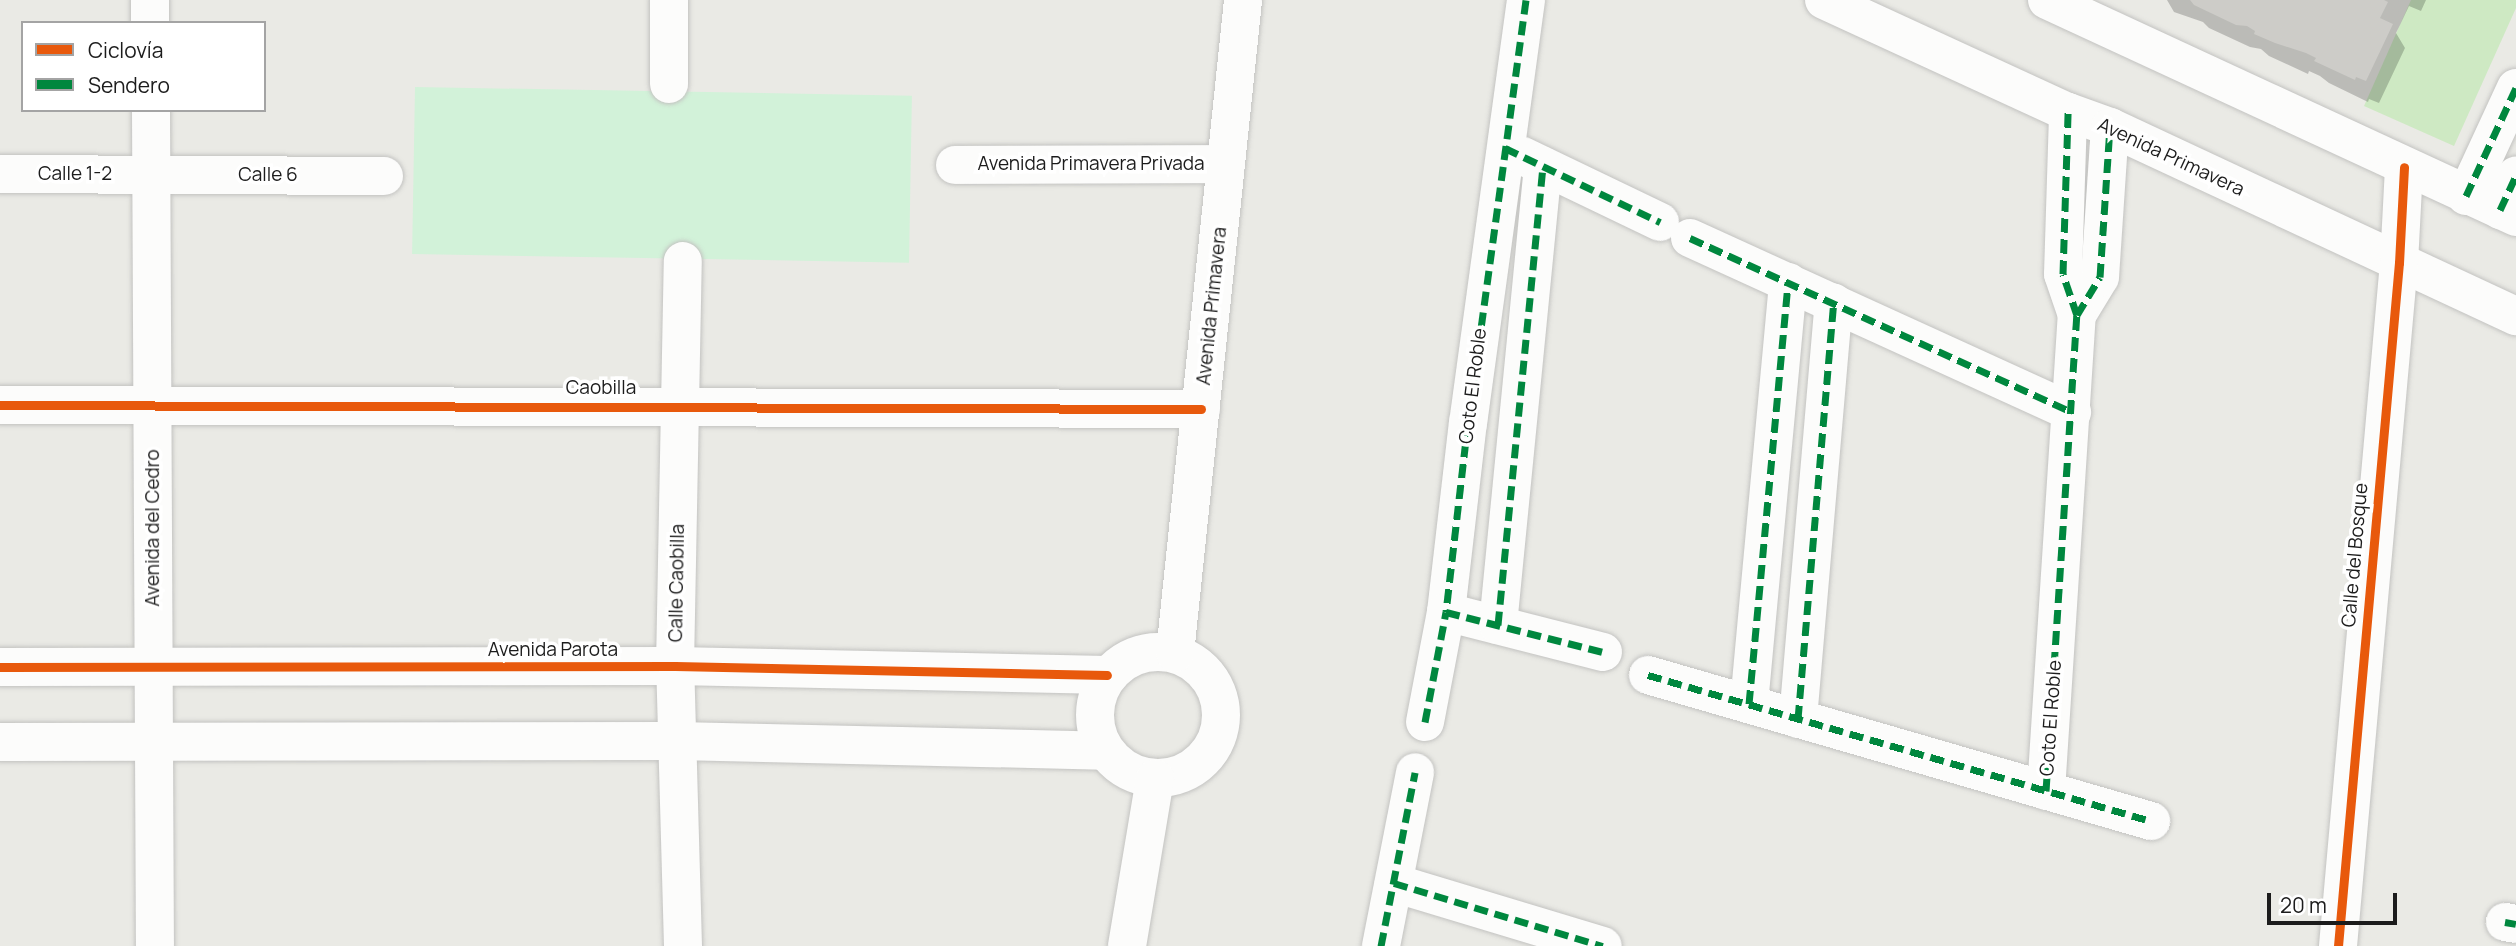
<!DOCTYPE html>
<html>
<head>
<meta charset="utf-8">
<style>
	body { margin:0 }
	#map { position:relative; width:2516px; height:946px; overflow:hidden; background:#eaeae5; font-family:Manrope,sans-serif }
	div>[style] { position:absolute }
	.grass>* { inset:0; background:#cee9c3 }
	.park>* { inset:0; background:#d2f2d9; transform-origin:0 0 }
	.shadow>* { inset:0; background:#0003 }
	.building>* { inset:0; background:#cdccc8 }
	.roads { filter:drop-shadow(0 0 2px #c3c3c1) drop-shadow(0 0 2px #c3c3c1) }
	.street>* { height:38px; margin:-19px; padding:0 19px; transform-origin:19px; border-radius:19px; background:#fcfcfb }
	.street>.ring { margin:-19px; padding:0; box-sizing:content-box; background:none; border:38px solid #fcfcfb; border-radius:50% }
	.quiet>* { height:7px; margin-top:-3.5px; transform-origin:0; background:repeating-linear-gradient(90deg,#00873e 0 14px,transparent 0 21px) }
	.cycleway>* { height:9px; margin:-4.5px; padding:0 4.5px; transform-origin:4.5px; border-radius:4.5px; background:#e8590c }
	span { translate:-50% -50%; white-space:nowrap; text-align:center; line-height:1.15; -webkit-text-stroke:7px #fff; paint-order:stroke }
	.street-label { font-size:19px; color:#1c1c1c }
	.legend { position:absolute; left:21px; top:21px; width:245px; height:91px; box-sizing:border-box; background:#fff; border:2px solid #a4a4a4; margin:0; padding:9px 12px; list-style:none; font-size:21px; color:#1c1c1c }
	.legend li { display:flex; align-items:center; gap:14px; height:35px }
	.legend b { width:35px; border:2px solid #a4a4a4 }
	.scale { position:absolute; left:2267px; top:893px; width:130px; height:32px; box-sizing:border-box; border:4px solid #1c1c1c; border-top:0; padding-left:9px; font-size:21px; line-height:24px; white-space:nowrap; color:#1c1c1c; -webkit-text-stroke:5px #fff; paint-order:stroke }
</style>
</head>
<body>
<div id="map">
	<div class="grass">
		<div style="clip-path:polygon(2411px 0,2516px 0,2516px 8px,2454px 146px,2364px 106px)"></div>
	</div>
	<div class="park">
		<div style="left:415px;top:87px;width:497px;height:167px;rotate:1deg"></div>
	</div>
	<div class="shadow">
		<div style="clip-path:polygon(2167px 0,2426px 0,2421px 11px,2409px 6px,2400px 25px,2396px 33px,2405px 48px,2379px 103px,2369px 99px,2368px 102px,2329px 83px,2320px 76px,2309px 71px,2308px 74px,2269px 56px,2261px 49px,2250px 47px,2209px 28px,2203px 22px,2174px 12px)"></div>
	</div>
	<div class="building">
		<div style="clip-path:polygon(2190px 0,2384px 0,2388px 2px,2380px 18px,2393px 24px,2366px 81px,2356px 77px,2355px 80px,2314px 61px,2316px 58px,2306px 53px,2275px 43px,2254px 34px,2255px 31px,2247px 26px,2236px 25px,2194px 5px)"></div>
	</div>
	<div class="roads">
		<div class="street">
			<div style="left:150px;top:0;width:23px;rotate:90deg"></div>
			<div style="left:669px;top:0;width:84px;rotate:90deg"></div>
			<div style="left:1526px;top:0;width:426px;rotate:97.8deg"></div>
			<div style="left:1468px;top:422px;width:191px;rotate:96.6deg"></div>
			<div style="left:1446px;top:612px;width:162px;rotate:14.3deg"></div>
			<div style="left:1824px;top:0;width:268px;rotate:24.7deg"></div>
			<div style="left:2068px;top:112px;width:45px;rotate:19.7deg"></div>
			<div style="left:2110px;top:127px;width:448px;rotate:25deg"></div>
			<div style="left:2047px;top:0;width:517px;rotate:24.83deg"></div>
			<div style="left:151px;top:110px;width:836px;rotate:89.73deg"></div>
			<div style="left:1523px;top:156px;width:152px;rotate:25.7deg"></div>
			<div style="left:955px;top:165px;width:271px;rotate:-0.2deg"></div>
			<div style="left:0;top:174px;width:384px;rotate:0.3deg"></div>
			<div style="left:2466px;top:196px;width:119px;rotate:-65.2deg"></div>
			<div style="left:2500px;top:210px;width:38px;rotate:-65deg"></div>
			<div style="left:1690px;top:238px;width:420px;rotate:24.5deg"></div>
			<div style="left:2077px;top:315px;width:44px;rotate:-58.8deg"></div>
			<div style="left:2100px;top:277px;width:150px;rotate:-86.2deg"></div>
			<div style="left:0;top:405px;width:1201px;rotate:0.19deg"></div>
			<div style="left:1498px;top:625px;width:461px;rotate:-84.4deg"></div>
			<div class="ring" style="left:1095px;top:652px;width:88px;height:88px"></div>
			<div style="left:1175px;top:653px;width:657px;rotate:-84.05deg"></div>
			<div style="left:0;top:667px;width:675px;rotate:-0.08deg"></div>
			<div style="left:675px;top:666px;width:432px;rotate:1.2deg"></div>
			<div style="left:1648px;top:675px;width:524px;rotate:16.19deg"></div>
			<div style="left:1749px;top:704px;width:424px;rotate:-84.7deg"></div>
			<div style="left:1798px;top:719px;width:418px;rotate:-85.1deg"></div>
			<div style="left:1425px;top:722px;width:112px;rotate:-79.2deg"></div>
			<div style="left:0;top:742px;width:677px;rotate:-0.08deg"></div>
			<div style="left:677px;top:741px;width:427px;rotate:1.3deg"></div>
			<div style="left:2046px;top:791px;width:477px;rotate:-86.3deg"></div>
			<div style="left:2077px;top:315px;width:43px;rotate:-108.9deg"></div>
			<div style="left:2063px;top:274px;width:162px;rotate:-88.2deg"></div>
			<div style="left:1394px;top:883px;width:218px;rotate:16.8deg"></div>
			<div style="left:2505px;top:922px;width:11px;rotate:10deg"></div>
			<div style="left:683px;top:946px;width:280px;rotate:-91.6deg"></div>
			<div style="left:675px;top:666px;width:405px;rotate:-88.9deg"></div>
			<div style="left:1127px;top:946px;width:170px;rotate:-80.5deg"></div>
			<div style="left:1381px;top:946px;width:177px;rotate:-78.9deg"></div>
			<div style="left:2338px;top:946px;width:686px;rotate:-84.9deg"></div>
			<div style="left:2399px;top:263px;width:96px;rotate:-87deg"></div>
		</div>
	</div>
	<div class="quiet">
		<div style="left:1526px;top:0;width:426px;rotate:97.8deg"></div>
		<div style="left:1468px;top:422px;width:191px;rotate:96.6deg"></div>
		<div style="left:1446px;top:612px;width:162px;rotate:14.3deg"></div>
		<div style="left:1505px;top:148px;width:172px;rotate:25.5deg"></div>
		<div style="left:2466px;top:196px;width:119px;rotate:-65.2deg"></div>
		<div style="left:2500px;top:210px;width:38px;rotate:-65deg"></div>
		<div style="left:1690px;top:238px;width:420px;rotate:24.5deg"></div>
		<div style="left:2077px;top:315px;width:44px;rotate:-58.8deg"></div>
		<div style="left:2100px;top:277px;width:150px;rotate:-86.2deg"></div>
		<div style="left:1498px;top:625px;width:461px;rotate:-84.4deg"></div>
		<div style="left:1648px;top:675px;width:524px;rotate:16.19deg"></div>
		<div style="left:1749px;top:704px;width:424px;rotate:-84.7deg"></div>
		<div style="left:1798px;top:719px;width:418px;rotate:-85.1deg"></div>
		<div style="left:1425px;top:722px;width:112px;rotate:-79.2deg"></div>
		<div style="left:2046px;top:791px;width:477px;rotate:-86.3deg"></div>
		<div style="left:2077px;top:315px;width:43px;rotate:-108.9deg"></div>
		<div style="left:2063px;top:274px;width:162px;rotate:-88.2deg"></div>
		<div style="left:1394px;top:883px;width:218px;rotate:16.8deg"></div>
		<div style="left:2505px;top:922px;width:11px;rotate:10deg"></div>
		<div style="left:1381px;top:946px;width:177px;rotate:-78.9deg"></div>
	</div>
	<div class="cycleway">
		<div style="left:0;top:405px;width:1201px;rotate:0.19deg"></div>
		<div style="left:0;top:667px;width:675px;rotate:-0.08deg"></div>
		<div style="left:675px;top:666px;width:432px;rotate:1.2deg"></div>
		<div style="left:2338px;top:946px;width:686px;rotate:-84.9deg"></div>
		<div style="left:2399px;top:263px;width:96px;rotate:-87deg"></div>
	</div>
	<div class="street-label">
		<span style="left:2171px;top:157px;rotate:25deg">Avenida Primavera</span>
		<span style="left:1091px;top:164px">Avenida Primavera Privada</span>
		<span style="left:75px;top:174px">Calle 1-2</span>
		<span style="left:268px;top:175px">Calle 6</span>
		<span style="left:1212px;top:306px;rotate:-84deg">Avenida Primavera</span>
		<span style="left:1473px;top:386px;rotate:-83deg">Coto El Roble</span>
		<span style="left:601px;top:388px">Caobilla</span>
		<span style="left:153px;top:528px;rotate:-90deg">Avenida del Cedro</span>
		<span style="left:2355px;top:555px;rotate:-85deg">Calle del Bosque</span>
		<span style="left:677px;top:583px;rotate:-89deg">Calle Caobilla</span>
		<span style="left:553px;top:650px">Avenida Parota</span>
		<span style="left:2051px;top:718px;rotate:-86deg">Coto El Roble</span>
	</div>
	<ul class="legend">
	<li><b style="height:9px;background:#e8590c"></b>Ciclovía</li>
	<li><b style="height:9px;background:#00873e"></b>Sendero</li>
	</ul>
	<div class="scale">20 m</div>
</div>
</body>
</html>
